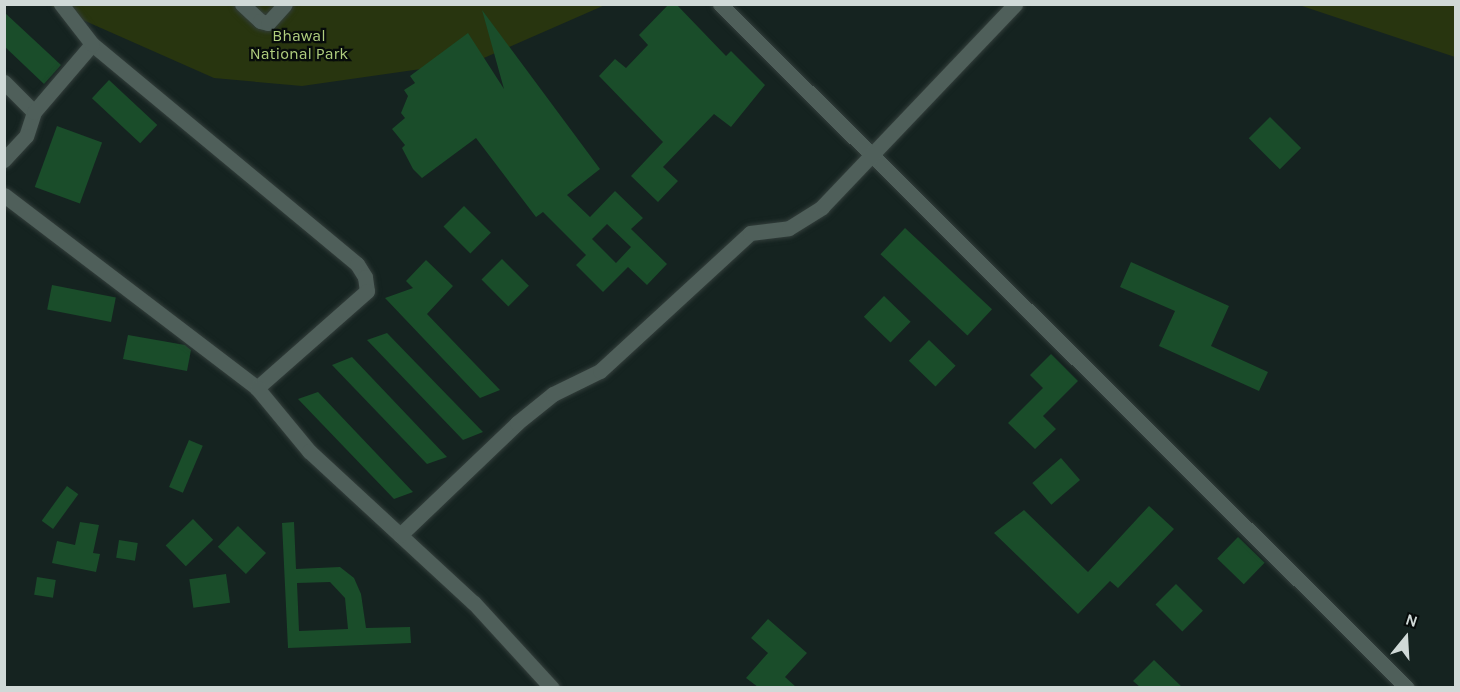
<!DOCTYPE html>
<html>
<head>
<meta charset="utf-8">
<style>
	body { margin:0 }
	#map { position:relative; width:1460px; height:692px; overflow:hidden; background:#152320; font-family:Karla,sans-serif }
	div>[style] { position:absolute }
	.green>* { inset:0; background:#28350f }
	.building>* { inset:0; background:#1a4d2a; transform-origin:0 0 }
	.roads { filter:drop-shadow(0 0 2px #333e3b) drop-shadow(0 0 2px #333e3b) }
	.minor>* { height:15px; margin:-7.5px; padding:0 7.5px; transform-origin:7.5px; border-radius:7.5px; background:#4f5f5a }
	span { translate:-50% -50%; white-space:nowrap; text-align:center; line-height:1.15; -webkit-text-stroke:4.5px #060b0a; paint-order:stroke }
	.park-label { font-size:16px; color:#b0ce7e }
	.frame { position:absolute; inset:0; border:6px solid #d0d9d7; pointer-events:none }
	.north { position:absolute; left:1376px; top:608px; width:60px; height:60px; -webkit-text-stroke:4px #060b0a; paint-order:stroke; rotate:18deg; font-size:16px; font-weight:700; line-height:24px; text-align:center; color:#d0d9d7 }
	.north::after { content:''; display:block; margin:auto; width:21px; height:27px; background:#d0d9d7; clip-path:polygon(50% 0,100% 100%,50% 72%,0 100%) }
</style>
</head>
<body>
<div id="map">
	<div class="green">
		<div style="clip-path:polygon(49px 5px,605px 5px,477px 61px,302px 86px,214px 78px)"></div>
		<div style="clip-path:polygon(1299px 5px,1455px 5px,1455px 57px)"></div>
	</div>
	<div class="building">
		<div style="clip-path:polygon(669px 4px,676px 4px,726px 56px,731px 51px,765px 85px,731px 127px,714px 114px,663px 167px,678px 181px,658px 202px,631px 176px,663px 142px,599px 76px,615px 59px,626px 68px,648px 45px,639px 35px)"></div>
		<div style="clip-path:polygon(evenodd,482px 10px,600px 169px,567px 195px,590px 217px,615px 191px,643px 218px,631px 229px,667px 264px,647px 285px,628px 267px,603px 292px,576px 265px,586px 255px,543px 212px,536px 217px,476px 138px,422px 178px,413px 169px,402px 148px,405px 145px,392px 129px,405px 118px,401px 113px,408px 96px,404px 90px,415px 83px,410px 76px,468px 33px,504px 89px,482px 10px,607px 224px,631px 247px,616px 263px,592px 239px,607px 224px)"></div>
		<div style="clip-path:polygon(4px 12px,61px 65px,44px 84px,4px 46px)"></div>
		<div style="left:109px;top:80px;width:66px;height:25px;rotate:43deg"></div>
		<div style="left:1270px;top:117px;width:44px;height:30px;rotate:45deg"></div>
		<div style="left:57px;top:126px;width:48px;height:65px;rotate:20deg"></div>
		<div style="left:464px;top:206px;width:38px;height:29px;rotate:45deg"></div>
		<div style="left:905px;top:228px;width:119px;height:36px;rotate:43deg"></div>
		<div style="left:502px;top:259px;width:38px;height:29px;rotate:45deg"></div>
		<div style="clip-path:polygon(426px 260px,453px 286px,427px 314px,500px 390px,480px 398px,385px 298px,413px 288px,406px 281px)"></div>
		<div style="clip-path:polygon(1131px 262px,1229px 306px,1211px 346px,1268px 372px,1259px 391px,1159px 346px,1175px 311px,1120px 287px)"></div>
		<div style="left:52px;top:285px;width:65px;height:25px;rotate:11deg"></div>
		<div style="left:884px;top:296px;width:37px;height:29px;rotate:44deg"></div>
		<div style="clip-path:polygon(387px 333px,483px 432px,463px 440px,367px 340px)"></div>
		<div style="clip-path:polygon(128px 335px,185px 345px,191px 350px,187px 371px,123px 359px)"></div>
		<div style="left:929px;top:340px;width:37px;height:29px;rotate:44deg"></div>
		<div style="clip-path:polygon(1051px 354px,1078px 381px,1043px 416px,1056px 429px,1035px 449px,1008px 423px,1043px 388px,1030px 375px)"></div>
		<div style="clip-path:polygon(352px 357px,447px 457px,427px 464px,332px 365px)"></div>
		<div style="clip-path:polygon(318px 392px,413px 492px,394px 499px,298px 399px)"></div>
		<div style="left:189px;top:440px;width:15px;height:51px;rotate:23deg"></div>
		<div style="left:1061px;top:458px;width:29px;height:38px;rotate:49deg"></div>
		<div style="left:67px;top:486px;width:14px;height:43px;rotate:36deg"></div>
		<div style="clip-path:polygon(1149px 506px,1174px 529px,1118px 588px,1110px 581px,1078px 614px,994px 533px,1024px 510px,1088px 572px)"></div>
		<div style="left:193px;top:519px;width:29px;height:38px;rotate:46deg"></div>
		<div style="clip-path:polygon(80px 522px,99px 525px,93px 553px,100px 554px,96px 572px,52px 563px,57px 541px,75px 545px)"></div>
		<div style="clip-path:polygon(evenodd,294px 522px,296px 569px,340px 567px,354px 578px,361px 594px,366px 628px,410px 627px,411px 643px,288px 648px,282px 523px,294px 522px,330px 582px,345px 598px,348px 629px,299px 631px,297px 583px,330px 582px)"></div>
		<div style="left:238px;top:526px;width:39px;height:29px;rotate:44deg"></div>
		<div style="left:1238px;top:537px;width:37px;height:30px;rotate:44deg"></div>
		<div style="left:119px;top:540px;width:19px;height:18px;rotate:9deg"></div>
		<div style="left:226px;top:574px;width:29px;height:37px;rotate:82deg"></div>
		<div style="left:37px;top:577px;width:19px;height:18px;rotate:9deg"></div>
		<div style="left:1176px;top:584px;width:38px;height:29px;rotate:45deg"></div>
		<div style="clip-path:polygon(768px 619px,807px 653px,785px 677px,796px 687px,758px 687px,746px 678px,768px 653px,751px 638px)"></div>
		<div style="clip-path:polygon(1154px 660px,1182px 687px,1140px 687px,1133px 681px)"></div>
	</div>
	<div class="roads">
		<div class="minor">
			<div style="left:242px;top:4px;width:25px;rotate:43deg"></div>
			<div style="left:260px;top:21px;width:8px;rotate:14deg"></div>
			<div style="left:268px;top:23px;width:25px;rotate:-48deg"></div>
			<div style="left:720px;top:4px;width:969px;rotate:44.87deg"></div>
			<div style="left:92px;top:44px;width:344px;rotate:39.7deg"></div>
			<div style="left:357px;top:264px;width:15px;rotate:58deg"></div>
			<div style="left:365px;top:277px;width:14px;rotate:82deg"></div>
			<div style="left:367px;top:291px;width:147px;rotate:138.6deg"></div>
			<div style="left:4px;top:82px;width:42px;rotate:45deg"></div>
			<div style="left:34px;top:112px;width:25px;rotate:108deg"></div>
			<div style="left:26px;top:136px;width:33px;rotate:133deg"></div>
			<div style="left:34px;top:112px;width:89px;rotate:-49.5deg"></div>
			<div style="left:92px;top:44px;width:51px;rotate:-127.8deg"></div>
			<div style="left:4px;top:195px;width:318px;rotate:37.3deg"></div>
			<div style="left:257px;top:388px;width:82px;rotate:50.5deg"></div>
			<div style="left:309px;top:451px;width:224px;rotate:42.7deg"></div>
			<div style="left:474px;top:603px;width:115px;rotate:47.5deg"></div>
			<div style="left:400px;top:535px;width:162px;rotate:-43.7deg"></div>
			<div style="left:517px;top:423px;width:46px;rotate:-38.9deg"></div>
			<div style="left:553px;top:394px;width:52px;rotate:-26.1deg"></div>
			<div style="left:600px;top:371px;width:204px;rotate:-42.6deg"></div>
			<div style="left:750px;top:233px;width:39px;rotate:-7deg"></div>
			<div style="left:789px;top:228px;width:39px;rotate:-32deg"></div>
			<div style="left:822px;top:207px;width:280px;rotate:-46.4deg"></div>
		</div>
	</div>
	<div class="park-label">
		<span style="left:299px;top:45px">Bhawal<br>National Park</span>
	</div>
	<div class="frame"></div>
	<div class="north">N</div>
</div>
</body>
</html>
